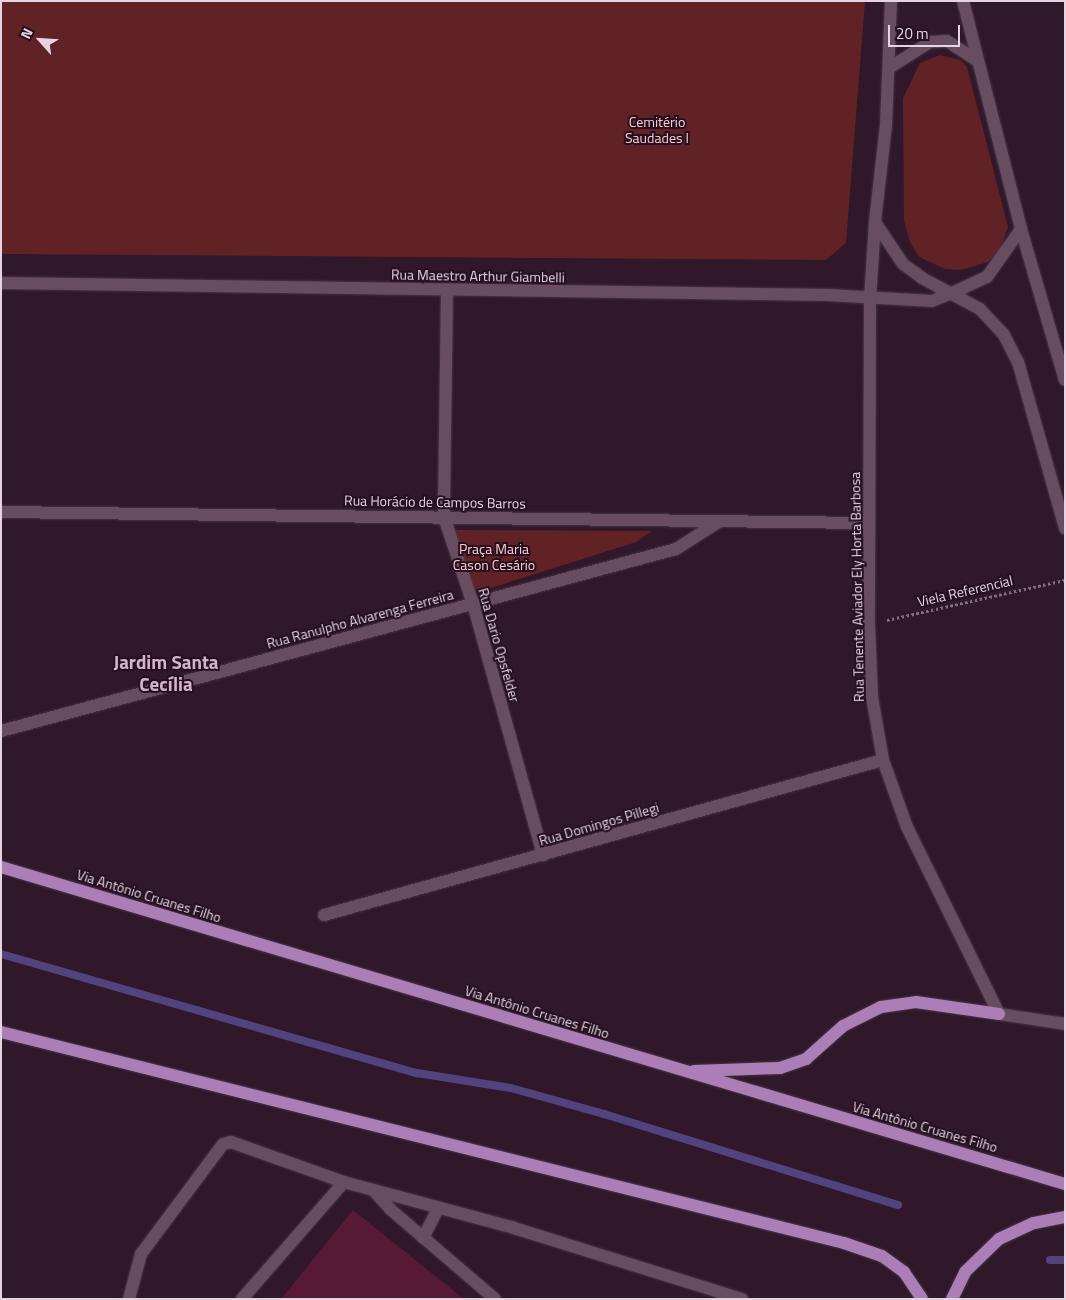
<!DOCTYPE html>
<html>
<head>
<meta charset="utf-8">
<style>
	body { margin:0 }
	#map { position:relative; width:1066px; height:1300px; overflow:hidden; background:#30182a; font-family:"Titillium Web",sans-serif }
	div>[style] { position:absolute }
	.green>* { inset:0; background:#612226 }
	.stream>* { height:8px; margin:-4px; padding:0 4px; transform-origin:4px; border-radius:4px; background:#52437e }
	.building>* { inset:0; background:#571933 }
	.path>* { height:3px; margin-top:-1.5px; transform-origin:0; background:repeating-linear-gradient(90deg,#826d7d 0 2.5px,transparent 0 5px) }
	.roads { filter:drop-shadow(0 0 1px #493544) drop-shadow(0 0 1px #493544) }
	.lane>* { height:12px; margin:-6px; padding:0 6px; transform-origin:6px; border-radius:6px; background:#684c60 }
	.street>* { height:12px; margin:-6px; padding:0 6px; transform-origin:6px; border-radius:6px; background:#684c60 }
	.secondary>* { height:12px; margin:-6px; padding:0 6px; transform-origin:6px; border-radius:6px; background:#684c60 }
	.primary>* { height:12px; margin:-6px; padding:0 6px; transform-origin:6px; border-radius:6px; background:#ac7eb8 }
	span { translate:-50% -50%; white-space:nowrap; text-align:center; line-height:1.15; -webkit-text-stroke:4px #260f20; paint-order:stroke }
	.park-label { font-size:14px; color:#facecd }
	.street-label { font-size:14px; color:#e6d5e1 }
	.district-label { font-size:19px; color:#d4b3ca; font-weight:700 }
	.frame { position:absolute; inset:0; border:2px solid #e6d5e1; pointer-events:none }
	.north { position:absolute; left:15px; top:15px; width:50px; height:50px; -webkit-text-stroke:4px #260f20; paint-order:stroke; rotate:296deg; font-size:14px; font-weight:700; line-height:20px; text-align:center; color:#e6d5e1 }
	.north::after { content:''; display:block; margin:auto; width:18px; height:22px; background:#e6d5e1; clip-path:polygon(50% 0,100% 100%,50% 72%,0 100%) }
	.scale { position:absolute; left:888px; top:25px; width:72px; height:22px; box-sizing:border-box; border:2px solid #e6d5e1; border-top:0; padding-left:6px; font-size:15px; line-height:18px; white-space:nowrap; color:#e6d5e1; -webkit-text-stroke:4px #260f20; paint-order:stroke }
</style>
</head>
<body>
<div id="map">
	<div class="green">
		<div style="clip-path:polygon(1px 1px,865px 1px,846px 243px,826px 260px,1px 254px)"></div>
		<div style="clip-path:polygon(940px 55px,960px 60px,967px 67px,1008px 227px,1000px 250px,988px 262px,961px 270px,945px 269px,919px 257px,910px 242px,904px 221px,903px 98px,920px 63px)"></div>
		<div style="clip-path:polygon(455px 530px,652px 531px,636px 542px,475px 593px)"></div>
	</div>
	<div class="stream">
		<div style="left:1px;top:954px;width:433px;rotate:16deg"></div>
		<div style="left:417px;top:1073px;width:95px;rotate:9.1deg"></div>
		<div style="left:511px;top:1088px;width:97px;rotate:15.6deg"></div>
		<div style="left:604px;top:1114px;width:308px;rotate:17.2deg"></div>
		<div style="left:1050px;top:1260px;width:15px"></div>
	</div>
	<div class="building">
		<div style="clip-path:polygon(353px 1210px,464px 1299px,281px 1299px)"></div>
	</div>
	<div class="path">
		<div style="left:887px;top:620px;width:182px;rotate:-12.7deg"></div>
	</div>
	<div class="roads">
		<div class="lane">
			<div style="left:374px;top:1191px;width:24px;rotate:48deg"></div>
			<div style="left:390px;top:1209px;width:138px;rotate:40.6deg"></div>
			<div style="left:423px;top:1238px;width:34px;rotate:-63deg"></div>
			<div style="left:129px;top:1299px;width:47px;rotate:-75.1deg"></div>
			<div style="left:141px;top:1254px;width:137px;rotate:-53.3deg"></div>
			<div style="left:223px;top:1144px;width:8px;rotate:-14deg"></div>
			<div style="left:231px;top:1142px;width:120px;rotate:19.5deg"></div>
			<div style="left:344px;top:1182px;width:176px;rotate:15.1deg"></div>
			<div style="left:514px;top:1228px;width:239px;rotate:17.3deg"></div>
			<div style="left:242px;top:1299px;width:155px;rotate:-48.9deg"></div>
		</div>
		<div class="street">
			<div style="left:1px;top:283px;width:827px;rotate:0.83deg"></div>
			<div style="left:828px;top:295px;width:104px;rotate:3.3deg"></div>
			<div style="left:932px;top:301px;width:22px;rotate:-22deg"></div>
			<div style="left:447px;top:291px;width:226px;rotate:90.8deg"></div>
			<div style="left:444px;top:517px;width:92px;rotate:71.6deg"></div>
			<div style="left:473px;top:604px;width:261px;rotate:74.4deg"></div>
			<div style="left:1px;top:512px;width:868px;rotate:0.73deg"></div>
			<div style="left:1px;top:731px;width:699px;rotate:-15.09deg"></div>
			<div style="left:676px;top:549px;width:52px;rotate:-32.5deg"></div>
			<div style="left:324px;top:915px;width:580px;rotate:-15.5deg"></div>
		</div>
		<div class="secondary">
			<div style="left:891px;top:1px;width:124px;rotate:92.3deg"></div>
			<div style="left:886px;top:125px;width:98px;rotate:96.5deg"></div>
			<div style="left:875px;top:222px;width:50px;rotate:56.3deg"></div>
			<div style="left:903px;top:264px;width:24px;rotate:36deg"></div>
			<div style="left:922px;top:278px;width:66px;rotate:28.1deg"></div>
			<div style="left:980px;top:309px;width:35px;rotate:47deg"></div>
			<div style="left:1004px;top:335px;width:30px;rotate:63deg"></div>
			<div style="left:1018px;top:362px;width:173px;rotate:74.2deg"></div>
			<div style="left:963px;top:1px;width:235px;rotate:75.7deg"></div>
			<div style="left:1021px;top:229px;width:157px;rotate:73.8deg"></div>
			<div style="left:889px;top:68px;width:49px;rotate:-32.4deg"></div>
			<div style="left:930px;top:42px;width:17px;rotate:-3deg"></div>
			<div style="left:947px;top:41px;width:37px;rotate:33deg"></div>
			<div style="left:875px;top:222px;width:77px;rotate:93.7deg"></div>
			<div style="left:870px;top:299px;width:325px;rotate:90.2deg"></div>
			<div style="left:869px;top:624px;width:73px;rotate:87.6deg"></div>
			<div style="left:872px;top:697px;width:64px;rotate:80.1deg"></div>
			<div style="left:883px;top:760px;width:71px;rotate:70.3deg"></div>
			<div style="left:907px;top:827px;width:208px;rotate:63.8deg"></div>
			<div style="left:999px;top:1014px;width:67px;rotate:8.6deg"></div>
			<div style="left:952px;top:293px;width:38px;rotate:-25deg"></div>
			<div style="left:987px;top:277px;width:59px;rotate:-54.7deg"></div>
		</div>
		<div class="primary">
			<div style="left:1px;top:867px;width:1110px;rotate:16.59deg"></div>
			<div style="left:1px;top:1032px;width:869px;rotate:14.05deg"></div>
			<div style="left:844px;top:1243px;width:40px;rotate:18.9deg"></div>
			<div style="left:882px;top:1256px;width:27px;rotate:36deg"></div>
			<div style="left:904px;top:1272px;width:32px;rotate:56deg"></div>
			<div style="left:694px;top:1071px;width:86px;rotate:-2deg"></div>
			<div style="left:780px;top:1068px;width:28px;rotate:-19deg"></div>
			<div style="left:806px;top:1059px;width:50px;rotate:-41.7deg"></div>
			<div style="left:843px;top:1026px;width:42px;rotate:-26.6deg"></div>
			<div style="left:881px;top:1007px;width:35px;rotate:-8deg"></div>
			<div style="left:916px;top:1002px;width:84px;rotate:8.2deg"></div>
			<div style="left:952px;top:1299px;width:30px;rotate:-64deg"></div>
			<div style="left:965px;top:1272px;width:47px;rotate:-44.1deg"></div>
			<div style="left:999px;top:1239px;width:38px;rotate:-25deg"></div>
			<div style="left:1034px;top:1223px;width:32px;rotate:-11deg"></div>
		</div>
	</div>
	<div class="park-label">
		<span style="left:657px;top:130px">Cemitério<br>Saudades I</span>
		<span style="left:494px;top:557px">Praça Maria<br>Cason Cesário</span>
	</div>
	<div class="street-label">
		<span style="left:478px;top:276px;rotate:1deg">Rua Maestro Arthur Giambelli</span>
		<span style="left:435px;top:502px;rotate:1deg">Rua Horácio de Campos Barros</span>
		<span style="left:857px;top:587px;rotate:-91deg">Rua Tenente Aviador Ely Horta Barbosa</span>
		<span style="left:965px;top:591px;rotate:-13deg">Viela Referencial</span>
		<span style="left:360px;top:619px;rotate:-15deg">Rua Ranulpho Alvarenga Ferreira</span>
		<span style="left:499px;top:645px;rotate:74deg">Rua Dario Opsfelder</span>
		<span style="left:599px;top:824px;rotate:-16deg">Rua Domingos Pillegi</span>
		<span style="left:149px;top:896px;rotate:17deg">Via Antônio Cruanes Filho</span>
		<span style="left:537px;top:1012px;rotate:17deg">Via Antônio Cruanes Filho</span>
		<span style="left:925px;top:1127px;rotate:16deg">Via Antônio Cruanes Filho</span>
	</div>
	<div class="district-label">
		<span style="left:166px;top:673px">Jardim Santa<br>Cecília</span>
	</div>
	<div class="frame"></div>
	<div class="north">N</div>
	<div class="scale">20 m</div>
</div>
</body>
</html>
